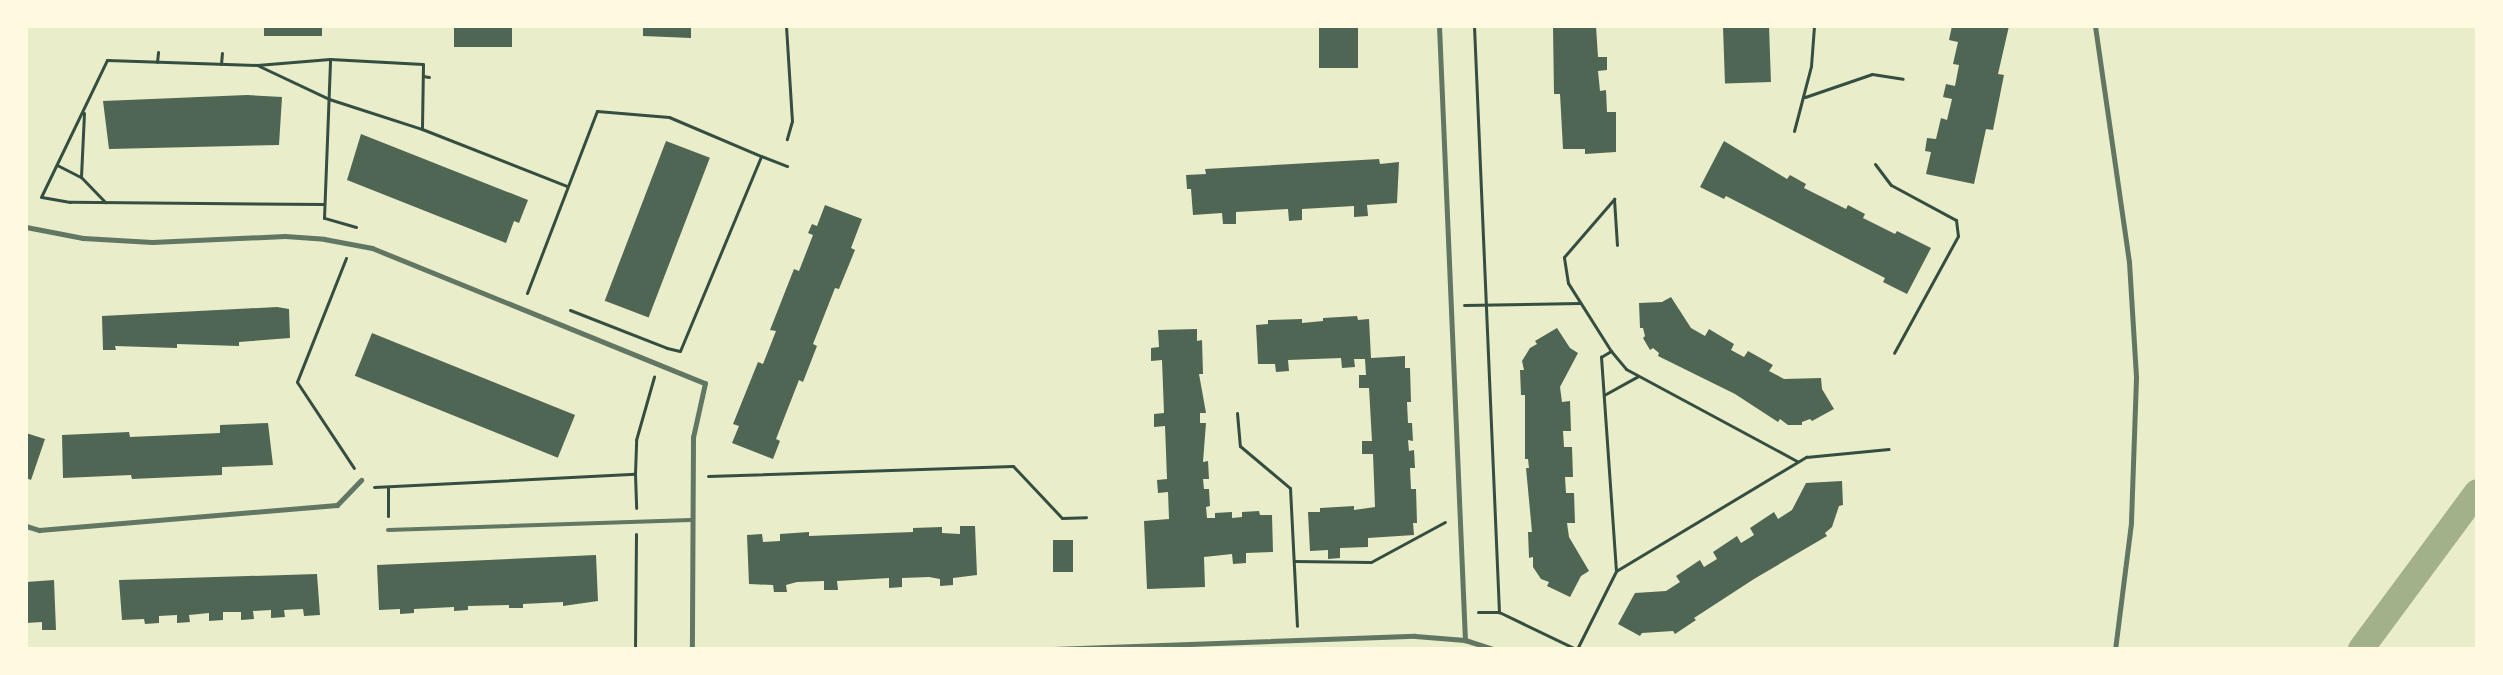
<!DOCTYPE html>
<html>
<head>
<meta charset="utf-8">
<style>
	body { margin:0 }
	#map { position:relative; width:2503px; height:675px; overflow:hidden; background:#e9edc9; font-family:Ubuntu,sans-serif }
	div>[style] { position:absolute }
	.canal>* { height:26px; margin:-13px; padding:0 13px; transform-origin:13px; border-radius:13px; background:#a3b18a }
	.building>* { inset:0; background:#4f6655; transform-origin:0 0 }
	.path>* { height:3px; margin:-1.5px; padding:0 1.5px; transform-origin:1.5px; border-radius:1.5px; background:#344e41 }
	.service>* { height:4px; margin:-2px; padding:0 2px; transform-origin:2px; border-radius:2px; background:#617663 }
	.minor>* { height:5px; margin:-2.5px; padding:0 2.5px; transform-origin:2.5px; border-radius:2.5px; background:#617663 }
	span { translate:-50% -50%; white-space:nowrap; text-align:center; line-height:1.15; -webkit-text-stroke:4.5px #fefae0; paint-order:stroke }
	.frame { position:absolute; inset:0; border:28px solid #fefae0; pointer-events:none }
</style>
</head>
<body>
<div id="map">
	<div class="canal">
		<div style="left:2361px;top:649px;width:195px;rotate:-53.5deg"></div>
	</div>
	<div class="building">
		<div style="left:264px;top:26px;width:58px;height:10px"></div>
		<div style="left:454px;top:26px;width:58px;height:21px"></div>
		<div style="clip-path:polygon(643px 26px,691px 26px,691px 38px,643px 36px)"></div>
		<div style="left:1319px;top:26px;width:39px;height:42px"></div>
		<div style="clip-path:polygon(1553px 26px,1596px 26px,1598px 57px,1607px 57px,1607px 70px,1598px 71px,1600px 91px,1606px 90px,1607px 112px,1616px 112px,1616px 152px,1585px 154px,1585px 149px,1563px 149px,1560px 94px,1554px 94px)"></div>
		<div style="left:1769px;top:26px;width:56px;height:46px;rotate:88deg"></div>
		<div style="clip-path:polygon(1952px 26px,2009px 26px,1998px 74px,2004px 75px,1993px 130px,1986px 129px,1974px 184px,1926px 174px,1931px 152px,1925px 151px,1927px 138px,1936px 139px,1941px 118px,1947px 120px,1952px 99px,1943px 97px,1946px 84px,1955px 86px,1959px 65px,1953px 64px,1958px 42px,1949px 40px)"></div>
		<div style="clip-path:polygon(247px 95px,282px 97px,279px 145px,109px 149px,103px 101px)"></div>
		<div style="clip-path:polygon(361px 134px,528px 200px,519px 223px,514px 221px,506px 243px,347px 180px)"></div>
		<div style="left:666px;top:141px;width:47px;height:171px;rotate:21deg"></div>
		<div style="clip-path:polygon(1724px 141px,1787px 179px,1790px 175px,1806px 184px,1804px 188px,1846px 209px,1848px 205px,1865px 214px,1863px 218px,1895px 234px,1897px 231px,1931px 248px,1907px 294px,1883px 282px,1885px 278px,1726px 196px,1724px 199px,1700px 187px)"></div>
		<div style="clip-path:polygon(1379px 159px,1380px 164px,1399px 162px,1397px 203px,1367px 205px,1368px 216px,1354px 217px,1354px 206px,1302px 209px,1302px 220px,1289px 221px,1288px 209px,1236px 212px,1236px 224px,1223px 224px,1222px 213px,1193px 215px,1191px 189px,1187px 189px,1186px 175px,1206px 174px,1205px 169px)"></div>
		<div style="clip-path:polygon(825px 205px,862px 219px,851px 248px,855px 250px,839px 289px,835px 288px,813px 344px,817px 346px,803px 382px,799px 380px,776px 439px,780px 441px,773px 459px,732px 443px,739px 426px,733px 424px,758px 362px,763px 364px,776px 331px,770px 330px,794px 269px,799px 271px,813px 235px,808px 233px,812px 224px,817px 226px)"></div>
		<div style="clip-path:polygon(1671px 297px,1691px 328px,1705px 336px,1709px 329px,1734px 344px,1731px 350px,1744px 357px,1748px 351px,1773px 365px,1769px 371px,1784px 379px,1821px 378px,1822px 389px,1834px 409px,1812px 421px,1810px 419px,1802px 422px,1802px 425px,1788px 425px,1780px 419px,1778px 422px,1735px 394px,1658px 356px,1659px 353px,1653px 348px,1650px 350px,1643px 338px,1645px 336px,1643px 328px,1640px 328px,1639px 303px,1662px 302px)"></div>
		<div style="clip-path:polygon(277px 307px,289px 309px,290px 338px,239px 342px,239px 346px,177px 344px,177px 348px,115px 346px,116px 350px,103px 350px,102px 316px)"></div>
		<div style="clip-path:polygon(1357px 316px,1358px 320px,1369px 319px,1371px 358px,1405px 356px,1405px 368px,1410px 368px,1411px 402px,1407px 402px,1408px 423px,1412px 423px,1413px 441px,1408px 440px,1409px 451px,1414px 450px,1415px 468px,1410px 468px,1411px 489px,1416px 489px,1417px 523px,1413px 523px,1414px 535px,1368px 538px,1368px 547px,1340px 548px,1340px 558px,1328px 559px,1328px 550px,1310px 551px,1308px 512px,1320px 512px,1320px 508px,1354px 506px,1354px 510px,1375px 507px,1373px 454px,1362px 454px,1362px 441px,1372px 441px,1369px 388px,1359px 388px,1359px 375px,1366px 375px,1365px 359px,1354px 359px,1355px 367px,1342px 368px,1341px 358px,1288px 360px,1289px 371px,1276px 372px,1275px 364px,1258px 364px,1256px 325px,1268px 324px,1268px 320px,1302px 319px,1302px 323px,1323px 321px,1323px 318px)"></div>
		<div style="clip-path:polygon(1557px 328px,1570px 348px,1578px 353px,1560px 387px,1562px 402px,1570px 401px,1571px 431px,1563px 431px,1564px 447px,1572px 447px,1573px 477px,1565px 477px,1566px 493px,1574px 493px,1575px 523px,1567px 523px,1569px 537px,1589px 571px,1581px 576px,1570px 597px,1547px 586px,1549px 582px,1541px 579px,1533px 567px,1533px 557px,1529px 558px,1528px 532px,1532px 532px,1526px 468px,1529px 468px,1528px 459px,1525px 459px,1525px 395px,1521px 395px,1520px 370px,1524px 370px,1522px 361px,1530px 348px,1537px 344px,1535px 341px)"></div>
		<div style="clip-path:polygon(1197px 329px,1197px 341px,1202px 340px,1203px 374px,1199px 374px,1206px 413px,1200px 413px,1200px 423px,1206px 423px,1203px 462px,1208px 461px,1209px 479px,1203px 479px,1204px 489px,1209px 489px,1210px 506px,1206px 507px,1207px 518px,1215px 518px,1215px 513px,1232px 512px,1232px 518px,1242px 517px,1242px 512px,1259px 511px,1260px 515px,1272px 515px,1273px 552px,1246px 553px,1246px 563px,1233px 564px,1232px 554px,1204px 557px,1205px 587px,1147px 589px,1144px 521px,1169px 519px,1168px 492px,1158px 493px,1157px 480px,1167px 479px,1165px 426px,1154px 427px,1154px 414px,1164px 413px,1162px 360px,1151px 361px,1151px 348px,1159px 347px,1158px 330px)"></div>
		<div style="left:372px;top:333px;width:219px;height:46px;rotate:22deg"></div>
		<div style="clip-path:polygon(268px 423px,273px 465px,222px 467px,222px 475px,132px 479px,131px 475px,63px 478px,62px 435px,129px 432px,130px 437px,220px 433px,220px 425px)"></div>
		<div style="clip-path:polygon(26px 433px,45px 439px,31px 480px,26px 478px)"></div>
		<div style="clip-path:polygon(1842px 481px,1843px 505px,1839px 506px,1832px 527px,1825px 533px,1827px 536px,1754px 579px,1694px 618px,1696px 620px,1675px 634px,1673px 631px,1642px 633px,1640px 636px,1618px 624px,1635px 593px,1666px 591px,1680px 582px,1676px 576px,1700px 560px,1704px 567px,1717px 559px,1713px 552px,1737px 536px,1741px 543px,1754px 535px,1750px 528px,1774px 512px,1778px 519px,1792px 510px,1806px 483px)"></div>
		<div style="clip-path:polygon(960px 526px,975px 526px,977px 575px,953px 578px,953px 585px,940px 586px,940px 579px,929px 577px,902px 578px,902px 587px,889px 588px,889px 578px,837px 581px,838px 590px,824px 590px,824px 581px,797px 582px,786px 585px,787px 592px,774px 592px,773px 585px,749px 584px,747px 535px,762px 534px,763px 542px,780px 541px,780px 534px,809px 532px,809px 536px,913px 532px,913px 528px,942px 527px,942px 533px,960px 534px)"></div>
		<div style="left:1053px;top:540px;width:20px;height:32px"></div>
		<div style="clip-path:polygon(596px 555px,598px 601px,563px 606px,563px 602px,523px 604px,523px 608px,509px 608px,509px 605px,468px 606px,468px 610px,454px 611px,454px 607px,414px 609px,414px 613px,400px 614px,400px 609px,379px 610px,377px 565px)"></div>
		<div style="clip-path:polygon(317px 574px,320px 615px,304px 616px,303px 609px,284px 610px,285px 617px,271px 618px,271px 610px,253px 611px,254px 619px,241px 620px,241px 612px,223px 612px,223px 620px,209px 621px,209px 613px,189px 615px,190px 622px,177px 623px,177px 615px,159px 616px,159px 623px,145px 624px,144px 619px,122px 620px,119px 580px)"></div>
		<div style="clip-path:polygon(54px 580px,56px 630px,42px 630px,42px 622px,26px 623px,26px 582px)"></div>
	</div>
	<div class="path">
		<div style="left:786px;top:26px;width:95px;rotate:86.4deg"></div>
		<div style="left:792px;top:121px;width:19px;rotate:106deg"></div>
		<div style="left:1474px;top:26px;width:587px;rotate:87.56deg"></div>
		<div style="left:157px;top:62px;width:10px;rotate:-84deg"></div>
		<div style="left:221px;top:64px;width:11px;rotate:-85deg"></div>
		<div style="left:257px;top:65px;width:73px;rotate:-4.7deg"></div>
		<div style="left:423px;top:76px;width:6px;rotate:9deg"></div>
		<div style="left:1805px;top:97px;width:71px;rotate:-18.9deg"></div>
		<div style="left:1872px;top:74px;width:31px;rotate:9deg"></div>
		<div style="left:84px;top:113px;width:64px;rotate:92.7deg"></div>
		<div style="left:81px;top:177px;width:35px;rotate:46deg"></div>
		<div style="left:1794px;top:131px;width:67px;rotate:-75.3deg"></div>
		<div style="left:1811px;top:66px;width:40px;rotate:-85.7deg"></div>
		<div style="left:1875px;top:164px;width:26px;rotate:53deg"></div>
		<div style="left:1891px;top:185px;width:74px;rotate:28.3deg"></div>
		<div style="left:1956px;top:220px;width:16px;rotate:83deg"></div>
		<div style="left:1958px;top:236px;width:133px;rotate:118.7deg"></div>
		<div style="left:57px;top:165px;width:27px;rotate:27deg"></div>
		<div style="left:324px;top:204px;width:254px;rotate:-179.5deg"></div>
		<div style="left:70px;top:202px;width:29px;rotate:-170deg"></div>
		<div style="left:41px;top:197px;width:152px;rotate:-64.3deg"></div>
		<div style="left:107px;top:60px;width:150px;rotate:1.9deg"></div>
		<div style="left:257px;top:65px;width:80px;rotate:25.3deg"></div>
		<div style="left:329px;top:99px;width:98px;rotate:17.9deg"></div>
		<div style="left:356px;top:227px;width:33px;rotate:-164deg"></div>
		<div style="left:324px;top:218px;width:159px;rotate:-87.8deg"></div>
		<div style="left:330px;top:59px;width:93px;rotate:3.1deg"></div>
		<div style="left:423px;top:64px;width:65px;rotate:90.9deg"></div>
		<div style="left:422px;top:129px;width:156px;rotate:21.5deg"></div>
		<div style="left:346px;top:258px;width:133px;rotate:111.6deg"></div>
		<div style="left:297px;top:382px;width:103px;rotate:56.5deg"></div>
		<div style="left:527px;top:293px;width:195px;rotate:-69deg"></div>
		<div style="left:597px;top:111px;width:72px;rotate:4.8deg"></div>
		<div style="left:669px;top:117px;width:100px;rotate:23deg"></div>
		<div style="left:1464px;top:305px;width:116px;rotate:-1deg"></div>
		<div style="left:570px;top:310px;width:104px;rotate:21.4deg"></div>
		<div style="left:667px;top:348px;width:13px;rotate:13deg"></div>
		<div style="left:680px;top:351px;width:211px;rotate:-67.4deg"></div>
		<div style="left:761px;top:156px;width:28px;rotate:21deg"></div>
		<div style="left:1611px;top:351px;width:23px;rotate:50deg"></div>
		<div style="left:1626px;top:369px;width:194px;rotate:28.3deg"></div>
		<div style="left:1604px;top:395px;width:39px;rotate:-29deg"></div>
		<div style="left:1237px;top:413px;width:33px;rotate:85deg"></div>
		<div style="left:1240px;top:446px;width:65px;rotate:40deg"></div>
		<div style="left:1290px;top:488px;width:138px;rotate:87.1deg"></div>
		<div style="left:635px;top:474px;width:34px;rotate:-88deg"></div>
		<div style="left:636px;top:440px;width:66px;rotate:-74.1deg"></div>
		<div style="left:708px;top:476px;width:305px;rotate:-1.9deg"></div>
		<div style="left:1013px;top:466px;width:71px;rotate:46.7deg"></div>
		<div style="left:1062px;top:518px;width:24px;rotate:-2deg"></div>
		<div style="left:374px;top:487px;width:261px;rotate:-2.9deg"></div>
		<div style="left:635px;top:474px;width:34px;rotate:88deg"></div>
		<div style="left:388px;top:516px;width:29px;rotate:-90deg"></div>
		<div style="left:1294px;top:561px;width:77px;rotate:0.7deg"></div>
		<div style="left:1371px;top:562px;width:84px;rotate:-28.4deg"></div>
		<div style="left:1616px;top:571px;width:215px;rotate:-94deg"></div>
		<div style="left:1601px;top:357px;width:12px;rotate:-31deg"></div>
		<div style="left:1611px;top:351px;width:80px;rotate:-122.3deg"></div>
		<div style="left:1568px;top:283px;width:26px;rotate:-99deg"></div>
		<div style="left:1564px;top:257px;width:77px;rotate:-49.2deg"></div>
		<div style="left:1614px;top:199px;width:46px;rotate:86.3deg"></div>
		<div style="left:1478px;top:612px;width:21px"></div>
		<div style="left:1499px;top:612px;width:85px;rotate:25.7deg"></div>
		<div style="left:635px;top:649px;width:115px;rotate:-89.5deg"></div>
		<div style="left:1577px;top:649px;width:87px;rotate:-63.4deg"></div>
		<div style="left:1616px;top:571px;width:222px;rotate:-31deg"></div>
		<div style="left:1806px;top:457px;width:83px;rotate:-5.5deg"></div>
	</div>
	<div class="service">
		<div style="left:388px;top:530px;width:303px;rotate:-1.9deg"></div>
	</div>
	<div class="minor">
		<div style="left:1439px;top:26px;width:615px;rotate:87.58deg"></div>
		<div style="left:2095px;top:26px;width:238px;rotate:81.8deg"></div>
		<div style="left:2129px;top:262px;width:116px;rotate:86.5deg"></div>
		<div style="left:2136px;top:378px;width:145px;rotate:92deg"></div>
		<div style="left:2131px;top:523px;width:127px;rotate:97.2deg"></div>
		<div style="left:26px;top:227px;width:58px;rotate:10.9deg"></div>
		<div style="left:83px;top:238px;width:69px;rotate:3.3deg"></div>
		<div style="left:152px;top:242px;width:133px;rotate:-2.6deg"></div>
		<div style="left:285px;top:236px;width:39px;rotate:4deg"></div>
		<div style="left:324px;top:239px;width:49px;rotate:10.6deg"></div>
		<div style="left:372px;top:248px;width:359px;rotate:22.1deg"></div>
		<div style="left:705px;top:383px;width:55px;rotate:102.5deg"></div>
		<div style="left:693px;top:437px;width:212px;rotate:90.3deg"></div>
		<div style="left:26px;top:526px;width:14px;rotate:17deg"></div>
		<div style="left:39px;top:530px;width:299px;rotate:-4.8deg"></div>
		<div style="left:337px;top:505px;width:35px;rotate:-46deg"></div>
		<div style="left:1053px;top:649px;width:362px;rotate:-2.1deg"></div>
		<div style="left:1415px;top:636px;width:50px;rotate:4.6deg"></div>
		<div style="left:1465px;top:640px;width:29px;rotate:18deg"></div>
	</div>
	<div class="frame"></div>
</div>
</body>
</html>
